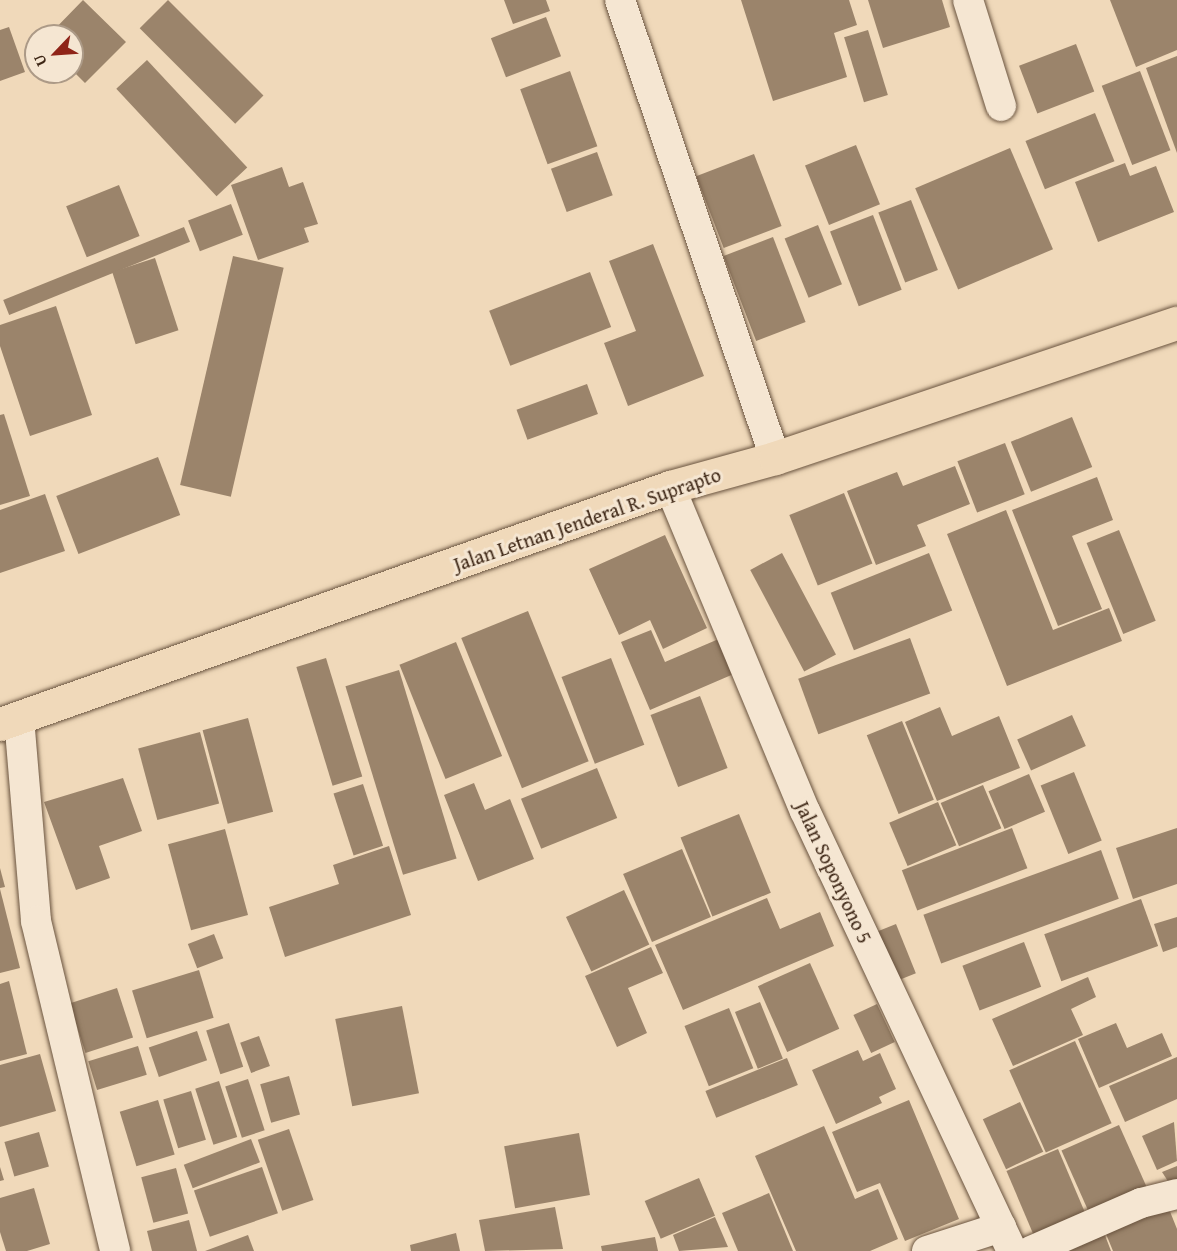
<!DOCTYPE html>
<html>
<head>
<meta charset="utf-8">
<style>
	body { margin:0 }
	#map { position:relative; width:1177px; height:1251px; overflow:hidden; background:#f0d9ba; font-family:"Gentium Book Plus",serif }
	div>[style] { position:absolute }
	.building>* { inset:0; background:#9b846b; transform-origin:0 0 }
	.roads { filter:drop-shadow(0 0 2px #6a543f) drop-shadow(0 0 2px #6a543f) }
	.street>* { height:30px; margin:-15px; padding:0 15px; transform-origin:15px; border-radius:15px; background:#f5e6d2 }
	.primary>* { height:33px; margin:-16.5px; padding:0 16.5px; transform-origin:16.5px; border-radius:16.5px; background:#f0d9ba }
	span { translate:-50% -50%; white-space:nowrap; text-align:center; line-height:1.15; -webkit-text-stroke:6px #f5e6d2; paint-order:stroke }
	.street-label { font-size:20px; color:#3e2716 }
	.north { position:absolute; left:24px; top:24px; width:60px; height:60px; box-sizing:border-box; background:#f5e6d2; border:2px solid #ac9a87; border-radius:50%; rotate:245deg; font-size:16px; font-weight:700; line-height:24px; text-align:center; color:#3e2716 }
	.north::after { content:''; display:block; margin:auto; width:21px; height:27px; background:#8f2418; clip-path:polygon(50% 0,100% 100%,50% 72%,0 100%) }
</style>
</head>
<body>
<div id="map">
	<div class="building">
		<div style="clip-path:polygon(83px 0,126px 42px,85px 83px,72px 70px,72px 36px,48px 36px)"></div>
		<div style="left:168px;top:0;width:135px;height:40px;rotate:45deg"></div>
		<div style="clip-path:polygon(504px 0,546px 0,550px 11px,513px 24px)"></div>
		<div style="clip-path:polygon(741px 0,849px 0,857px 25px,834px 33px,847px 77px,773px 101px)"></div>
		<div style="clip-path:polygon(868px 0,942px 0,950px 27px,883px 48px)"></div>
		<div style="clip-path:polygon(1110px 0,1177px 0,1177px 50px,1136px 67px)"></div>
		<div style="left:546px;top:17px;width:42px;height:59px;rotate:69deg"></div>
		<div style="clip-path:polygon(9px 27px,25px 72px,0 81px,0 30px)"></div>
		<div style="left:868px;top:30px;width:68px;height:25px;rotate:73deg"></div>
		<div style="left:1076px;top:44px;width:51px;height:61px;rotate:69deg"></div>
		<div style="clip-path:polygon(1177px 56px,1177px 153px,1146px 68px)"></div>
		<div style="left:147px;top:60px;width:147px;height:42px;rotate:47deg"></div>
		<div style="left:570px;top:71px;width:80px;height:53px;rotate:70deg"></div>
		<div style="left:1140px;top:71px;width:85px;height:41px;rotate:69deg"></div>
		<div style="left:1095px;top:113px;width:52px;height:75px;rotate:68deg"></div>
		<div style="left:856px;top:145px;width:64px;height:55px;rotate:68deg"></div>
		<div style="left:1010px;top:148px;width:110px;height:103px;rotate:67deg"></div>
		<div style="left:597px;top:152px;width:46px;height:49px;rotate:70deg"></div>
		<div style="left:754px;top:154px;width:77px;height:62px;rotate:69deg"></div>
		<div style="clip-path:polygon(1125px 163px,1130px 176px,1156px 166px,1174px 212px,1098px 242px,1075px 182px)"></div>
		<div style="clip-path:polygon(282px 167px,289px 187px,303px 182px,318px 224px,304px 228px,309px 242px,258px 260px,231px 185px)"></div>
		<div style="left:119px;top:185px;width:55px;height:57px;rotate:68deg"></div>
		<div style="left:911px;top:200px;width:75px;height:35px;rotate:69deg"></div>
		<div style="left:231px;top:204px;width:33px;height:46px;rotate:69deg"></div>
		<div style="left:873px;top:215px;width:80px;height:46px;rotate:69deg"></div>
		<div style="left:818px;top:225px;width:64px;height:36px;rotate:68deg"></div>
		<div style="left:184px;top:227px;width:16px;height:195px;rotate:68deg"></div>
		<div style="left:773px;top:237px;width:91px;height:53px;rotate:69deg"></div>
		<div style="clip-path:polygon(653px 244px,704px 376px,628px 406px,604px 343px,636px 331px,609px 261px)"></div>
		<div style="left:233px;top:256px;width:52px;height:235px;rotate:13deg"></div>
		<div style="left:155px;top:258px;width:76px;height:45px;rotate:72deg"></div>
		<div style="left:590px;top:272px;width:59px;height:108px;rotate:69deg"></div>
		<div style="clip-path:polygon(56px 306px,92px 415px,30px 436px,0 346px,0 325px)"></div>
		<div style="left:587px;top:384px;width:32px;height:75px;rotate:70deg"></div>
		<div style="clip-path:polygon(4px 414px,30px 496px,0 505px,0 415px)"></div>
		<div style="left:1072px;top:417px;width:54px;height:66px;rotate:68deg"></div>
		<div style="left:1005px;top:443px;width:55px;height:51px;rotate:69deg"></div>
		<div style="left:158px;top:457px;width:62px;height:109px;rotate:69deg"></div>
		<div style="clip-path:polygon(955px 466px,970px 504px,917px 525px,926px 546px,876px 565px,847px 491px,897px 472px,903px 486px)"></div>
		<div style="clip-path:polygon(1097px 477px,1113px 520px,1072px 536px,1102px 609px,1058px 626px,1012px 510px)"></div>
		<div style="left:844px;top:493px;width:76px;height:59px;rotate:68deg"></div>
		<div style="clip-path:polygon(45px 494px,65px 551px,0 573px,0 510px)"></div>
		<div style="clip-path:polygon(1006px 510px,1053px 630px,1109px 608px,1122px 641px,1007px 686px,947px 534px)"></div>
		<div style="left:1119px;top:530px;width:98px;height:35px;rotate:68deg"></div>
		<div style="clip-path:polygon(665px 535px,707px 628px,663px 649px,650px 620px,619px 635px,589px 569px)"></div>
		<div style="left:782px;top:553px;width:115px;height:36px;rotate:62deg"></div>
		<div style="left:929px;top:553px;width:62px;height:106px;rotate:68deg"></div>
		<div style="left:528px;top:611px;width:162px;height:72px;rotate:68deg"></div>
		<div style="clip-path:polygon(651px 630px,665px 662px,721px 638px,736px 673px,650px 710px,621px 642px)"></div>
		<div style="left:910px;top:638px;width:59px;height:119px;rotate:70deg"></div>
		<div style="left:456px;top:642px;width:123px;height:61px;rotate:68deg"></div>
		<div style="left:326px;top:658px;width:124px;height:31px;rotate:73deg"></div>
		<div style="left:611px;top:658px;width:93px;height:53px;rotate:69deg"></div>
		<div style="left:399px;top:670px;width:197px;height:56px;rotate:73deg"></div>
		<div style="left:700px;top:696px;width:77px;height:53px;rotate:69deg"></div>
		<div style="clip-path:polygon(940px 707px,952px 736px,999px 716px,1020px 768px,937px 801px,905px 722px)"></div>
		<div style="left:1072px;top:715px;width:34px;height:60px;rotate:66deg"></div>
		<div style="left:248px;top:718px;width:97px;height:47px;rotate:75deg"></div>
		<div style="left:902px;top:721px;width:85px;height:38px;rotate:68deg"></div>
		<div style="left:200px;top:732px;width:74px;height:64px;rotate:75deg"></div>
		<div style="left:597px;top:768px;width:54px;height:82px;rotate:68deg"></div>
		<div style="left:1074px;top:772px;width:74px;height:36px;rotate:68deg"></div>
		<div style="left:1029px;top:774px;width:41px;height:44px;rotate:67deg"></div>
		<div style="clip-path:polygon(123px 778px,142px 831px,99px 846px,110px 878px,76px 890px,44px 802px)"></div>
		<div style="clip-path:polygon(474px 783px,485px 810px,510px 799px,534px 859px,478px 881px,444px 795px)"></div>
		<div style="left:363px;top:784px;width:65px;height:31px;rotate:72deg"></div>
		<div style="left:983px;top:785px;width:47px;height:46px;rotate:67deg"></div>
		<div style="left:938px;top:802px;width:47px;height:53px;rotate:67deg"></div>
		<div style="left:739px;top:814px;width:85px;height:63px;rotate:68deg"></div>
		<div style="left:1012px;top:828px;width:43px;height:118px;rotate:69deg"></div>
		<div style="clip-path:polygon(1177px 828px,1177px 884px,1133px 899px,1116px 848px)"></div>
		<div style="left:225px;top:829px;width:89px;height:59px;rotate:75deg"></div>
		<div style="clip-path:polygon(389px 846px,411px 915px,285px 957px,269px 907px,339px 884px,333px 865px)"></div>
		<div style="left:682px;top:849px;width:74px;height:64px;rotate:67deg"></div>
		<div style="left:1101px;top:850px;width:52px;height:189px;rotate:70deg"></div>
		<div style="clip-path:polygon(0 868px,5px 887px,0 888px)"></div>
		<div style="clip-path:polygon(0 889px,20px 968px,0 973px)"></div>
		<div style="left:624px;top:890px;width:60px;height:64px;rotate:65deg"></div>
		<div style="clip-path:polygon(767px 898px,780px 929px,820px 912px,834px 946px,683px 1010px,655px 945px)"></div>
		<div style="left:1141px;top:899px;width:50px;height:103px;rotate:70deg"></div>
		<div style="clip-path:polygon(1177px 917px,1177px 947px,1163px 952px,1154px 924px)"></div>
		<div style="left:896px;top:924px;width:53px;height:29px;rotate:68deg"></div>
		<div style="left:214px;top:934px;width:26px;height:28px;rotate:69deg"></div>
		<div style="left:1024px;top:942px;width:48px;height:66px;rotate:69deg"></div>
		<div style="clip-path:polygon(651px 947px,663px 973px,628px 988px,647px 1033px,617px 1047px,585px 976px)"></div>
		<div style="left:810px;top:963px;width:72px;height:57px;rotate:66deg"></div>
		<div style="left:199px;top:970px;width:50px;height:70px;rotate:73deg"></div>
		<div style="clip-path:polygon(1088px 977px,1096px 997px,1071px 1009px,1083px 1035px,1013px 1066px,992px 1019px)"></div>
		<div style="clip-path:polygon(9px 981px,27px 1054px,0 1061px,0 984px)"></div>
		<div style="left:117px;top:988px;width:52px;height:50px;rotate:72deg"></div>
		<div style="left:760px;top:1002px;width:61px;height:27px;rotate:68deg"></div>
		<div style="left:877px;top:1004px;width:42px;height:26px;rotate:65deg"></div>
		<div style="left:402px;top:1006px;width:89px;height:68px;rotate:79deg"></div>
		<div style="left:729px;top:1008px;width:65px;height:48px;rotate:68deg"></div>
		<div style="left:229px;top:1023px;width:46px;height:24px;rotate:72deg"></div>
		<div style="clip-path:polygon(1116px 1023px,1127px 1048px,1162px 1033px,1172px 1056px,1099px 1088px,1078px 1039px)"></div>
		<div style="left:197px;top:1031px;width:31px;height:51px;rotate:71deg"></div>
		<div style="left:259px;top:1036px;width:32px;height:20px;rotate:70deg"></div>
		<div style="left:1075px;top:1041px;width:90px;height:72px;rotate:66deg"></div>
		<div style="left:138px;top:1046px;width:30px;height:52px;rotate:73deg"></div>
		<div style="clip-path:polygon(858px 1050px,863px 1061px,880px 1053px,896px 1089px,879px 1097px,882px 1103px,836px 1124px,812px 1070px)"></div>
		<div style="clip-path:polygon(40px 1054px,56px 1111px,0 1127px,0 1065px)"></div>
		<div style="clip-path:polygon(1177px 1057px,1177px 1099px,1125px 1122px,1109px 1086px)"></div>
		<div style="left:787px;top:1058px;width:29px;height:88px;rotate:68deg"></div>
		<div style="left:289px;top:1076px;width:40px;height:30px;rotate:74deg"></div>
		<div style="left:248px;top:1079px;width:54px;height:24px;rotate:72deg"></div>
		<div style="left:219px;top:1081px;width:59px;height:25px;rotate:72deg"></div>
		<div style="left:191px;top:1091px;width:51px;height:29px;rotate:73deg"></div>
		<div style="left:158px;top:1100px;width:57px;height:40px;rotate:73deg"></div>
		<div style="clip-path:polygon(909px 1100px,959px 1219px,905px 1241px,880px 1183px,857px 1192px,832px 1132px)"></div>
		<div style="left:1020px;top:1102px;width:55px;height:41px;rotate:65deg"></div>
		<div style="clip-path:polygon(1174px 1122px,1177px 1161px,1157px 1170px,1142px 1136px)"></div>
		<div style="left:1119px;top:1125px;width:68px;height:63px;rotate:66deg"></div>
		<div style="clip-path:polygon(824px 1126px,855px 1199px,878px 1189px,898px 1239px,870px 1251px,796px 1251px,755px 1156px)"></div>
		<div style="left:289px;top:1129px;width:75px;height:33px;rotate:71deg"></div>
		<div style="left:39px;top:1132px;width:36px;height:36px;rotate:74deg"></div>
		<div style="left:579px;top:1133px;width:63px;height:76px;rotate:80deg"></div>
		<div style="left:251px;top:1139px;width:25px;height:72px;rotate:69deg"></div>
		<div style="left:1058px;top:1149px;width:78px;height:56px;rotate:67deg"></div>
		<div style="clip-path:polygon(1177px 1166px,1177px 1188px,1173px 1189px,1162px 1172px)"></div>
		<div style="clip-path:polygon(0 1167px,4px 1180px,0 1181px)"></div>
		<div style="left:262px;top:1167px;width:49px;height:72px;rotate:71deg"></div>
		<div style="left:176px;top:1168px;width:47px;height:36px;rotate:75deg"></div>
		<div style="left:699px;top:1178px;width:41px;height:59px;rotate:67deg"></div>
		<div style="clip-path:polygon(34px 1188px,50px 1244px,27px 1251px,6px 1251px,0 1232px,0 1198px)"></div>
		<div style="clip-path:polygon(769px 1193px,793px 1251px,738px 1251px,722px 1213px)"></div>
		<div style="clip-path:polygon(1167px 1204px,1177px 1229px,1177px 1251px,1113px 1251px,1104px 1229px)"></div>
		<div style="clip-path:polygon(555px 1207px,563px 1249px,485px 1251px,479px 1220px)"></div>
		<div style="clip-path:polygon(715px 1217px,728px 1247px,679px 1251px,673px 1235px)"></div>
		<div style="clip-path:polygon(189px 1220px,197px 1251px,152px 1251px,147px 1231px)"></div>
		<div style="clip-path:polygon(1101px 1225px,1111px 1251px,1043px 1251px)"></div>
		<div style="clip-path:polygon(456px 1233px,460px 1251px,411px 1251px,410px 1245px)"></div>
		<div style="clip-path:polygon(248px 1235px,254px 1251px,205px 1251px)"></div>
		<div style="clip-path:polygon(655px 1237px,658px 1251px,602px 1251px,601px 1246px)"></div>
	</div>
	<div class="roads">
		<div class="street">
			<div style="left:620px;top:0;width:484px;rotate:71.3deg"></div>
			<div style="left:968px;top:0;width:111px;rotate:72.7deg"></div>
			<div style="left:670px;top:487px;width:351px;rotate:67.4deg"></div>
			<div style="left:805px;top:811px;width:486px;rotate:64.8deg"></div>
			<div style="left:19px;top:718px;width:204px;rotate:85.2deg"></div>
			<div style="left:36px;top:921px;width:339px;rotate:76.5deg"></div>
			<div style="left:927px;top:1251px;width:78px;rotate:-18deg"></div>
			<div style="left:1031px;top:1251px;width:120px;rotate:-23.6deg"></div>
			<div style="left:1141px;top:1203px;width:37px;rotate:-14deg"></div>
		</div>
		<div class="primary">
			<div style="left:0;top:724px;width:711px;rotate:-19.48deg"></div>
			<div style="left:670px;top:487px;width:109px;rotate:-15.4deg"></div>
			<div style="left:775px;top:458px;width:424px;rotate:-18.6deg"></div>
		</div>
	</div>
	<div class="street-label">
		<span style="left:587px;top:519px;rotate:-19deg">Jalan Letnan Jenderal R. Suprapto</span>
		<span style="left:834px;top:872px;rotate:65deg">Jalan Soponyono 5</span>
	</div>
	<div class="north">U</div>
</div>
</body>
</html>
